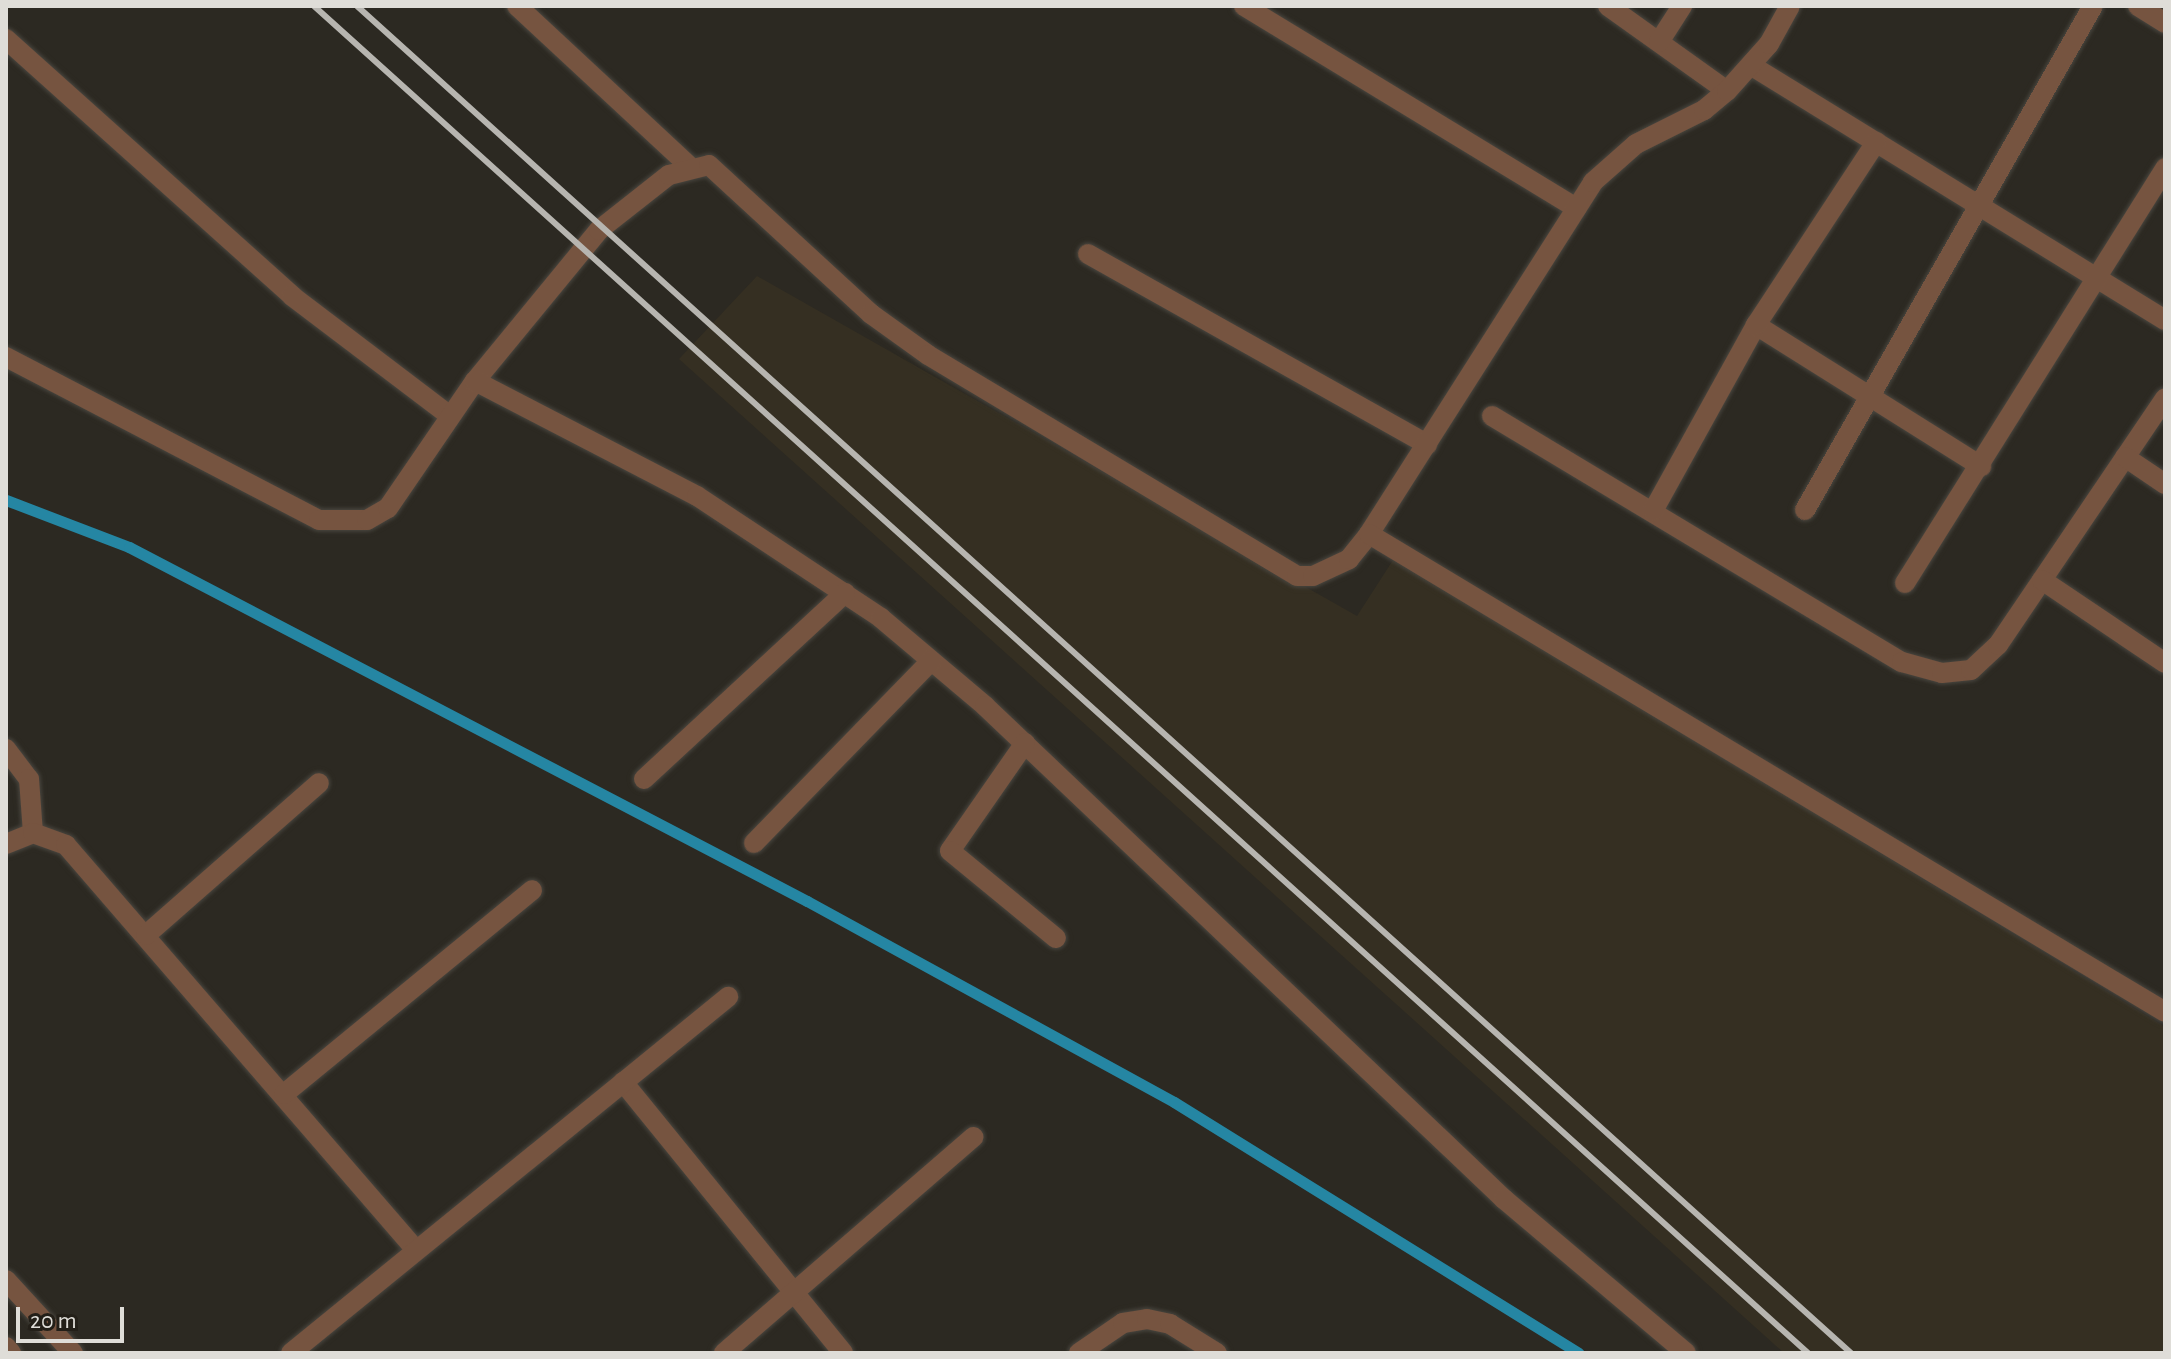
<!DOCTYPE html>
<html>
<head>
<meta charset="utf-8">
<style>
	body { margin:0 }
	#map { position:relative; width:2171px; height:1359px; overflow:hidden; background:#2c2922; font-family:"Alegreya Sans",sans-serif }
	div>[style] { position:absolute }
	.built>* { inset:0; background:#352f22 }
	.stream>* { height:11px; margin:-5.5px; padding:0 5.5px; transform-origin:5.5px; border-radius:5.5px; background:#2586a3 }
	.roads { filter:drop-shadow(0 0 2px #49463f) drop-shadow(0 0 2px #49463f) }
	.minor>* { height:20px; margin:-10px; padding:0 10px; transform-origin:10px; border-radius:10px; background:#765440 }
	.tertiary>* { height:20px; margin:-10px; padding:0 10px; transform-origin:10px; border-radius:10px; background:#765440 }
	.rail>* { height:6px; margin:-3px; padding:0 3px; transform-origin:3px; border-radius:3px; background:#b7b5b0 }
	span { translate:-50% -50%; white-space:nowrap; text-align:center; line-height:1.15; -webkit-text-stroke:6px #231f18; paint-order:stroke }
	.frame { position:absolute; inset:0; border:8px solid #dfddd8; pointer-events:none }
	.scale { position:absolute; left:16px; top:1307px; width:108px; height:36px; box-sizing:border-box; border:4px solid #dfddd8; border-top:0; padding-left:10px; font-size:24px; line-height:28px; white-space:nowrap; color:#dfddd8; -webkit-text-stroke:6px #231f18; paint-order:stroke }
</style>
</head>
<body>
<div id="map">
	<div class="built">
		<div style="clip-path:polygon(757px 276px,1357px 616px,1395px 557px,2165px 1027px,2165px 1353px,1784px 1353px,679px 359px)"></div>
	</div>
	<div class="stream">
		<div style="left:6px;top:500px;width:132px;rotate:20.9deg"></div>
		<div style="left:129px;top:547px;width:765px;rotate:27.57deg"></div>
		<div style="left:807px;top:901px;width:418px;rotate:28.7deg"></div>
		<div style="left:1174px;top:1102px;width:476px;rotate:31.8deg"></div>
	</div>
	<div class="roads">
		<div class="minor">
			<div style="left:517px;top:6px;width:235px;rotate:42.9deg"></div>
			<div style="left:1244px;top:6px;width:389px;rotate:31.3deg"></div>
			<div style="left:1608px;top:6px;width:146px;rotate:35.5deg"></div>
			<div style="left:2138px;top:6px;width:32px;rotate:32deg"></div>
			<div style="left:6px;top:39px;width:385px;rotate:41.9deg"></div>
			<div style="left:292px;top:296px;width:197px;rotate:37.2deg"></div>
			<div style="left:1659px;top:42px;width:43px;rotate:-57.4deg"></div>
			<div style="left:1752px;top:66px;width:485px;rotate:31.6deg"></div>
			<div style="left:1088px;top:254px;width:389px;rotate:29.3deg"></div>
			<div style="left:1756px;top:325px;width:266px;rotate:32.1deg"></div>
			<div style="left:6px;top:357px;width:353px;rotate:27.5deg"></div>
			<div style="left:319px;top:520px;width:48px"></div>
			<div style="left:367px;top:520px;width:24px;rotate:-30deg"></div>
			<div style="left:388px;top:508px;width:154px;rotate:-55.6deg"></div>
			<div style="left:475px;top:381px;width:195px;rotate:-50.6deg"></div>
			<div style="left:599px;top:230px;width:89px;rotate:-38.2deg"></div>
			<div style="left:669px;top:175px;width:41px;rotate:-14deg"></div>
			<div style="left:709px;top:165px;width:220px;rotate:42.6deg"></div>
			<div style="left:871px;top:314px;width:70px;rotate:35.7deg"></div>
			<div style="left:928px;top:355px;width:430px;rotate:30.9deg"></div>
			<div style="left:1297px;top:576px;width:16px"></div>
			<div style="left:1313px;top:576px;width:40px;rotate:-25deg"></div>
			<div style="left:1349px;top:559px;width:32px;rotate:-51deg"></div>
			<div style="left:1369px;top:534px;width:417px;rotate:-57.5deg"></div>
			<div style="left:1593px;top:182px;width:57px;rotate:-41.5deg"></div>
			<div style="left:1636px;top:144px;width:76px;rotate:-26.6deg"></div>
			<div style="left:1704px;top:110px;width:30px;rotate:-40deg"></div>
			<div style="left:1727px;top:91px;width:63px;rotate:-48.2deg"></div>
			<div style="left:1769px;top:44px;width:43px;rotate:-61.1deg"></div>
			<div style="left:475px;top:381px;width:250px;rotate:27.4deg"></div>
			<div style="left:697px;top:496px;width:221px;rotate:33.5deg"></div>
			<div style="left:881px;top:618px;width:136px;rotate:40.2deg"></div>
			<div style="left:985px;top:706px;width:716px;rotate:43.53deg"></div>
			<div style="left:1504px;top:1199px;width:238px;rotate:40.2deg"></div>
			<div style="left:1492px;top:416px;width:478px;rotate:31deg"></div>
			<div style="left:1902px;top:662px;width:41px;rotate:15.4deg"></div>
			<div style="left:1942px;top:673px;width:29px;rotate:-6deg"></div>
			<div style="left:1971px;top:670px;width:37px;rotate:-43deg"></div>
			<div style="left:1998px;top:645px;width:298px;rotate:-55.9deg"></div>
			<div style="left:2125px;top:457px;width:48px;rotate:34deg"></div>
			<div style="left:1805px;top:510px;width:580px;rotate:-60.26deg"></div>
			<div style="left:1653px;top:511px;width:213px;rotate:-61deg"></div>
			<div style="left:1756px;top:325px;width:219px;rotate:-56.7deg"></div>
			<div style="left:1369px;top:534px;width:928px;rotate:30.98deg"></div>
			<div style="left:2042px;top:580px;width:148px;rotate:34deg"></div>
			<div style="left:1905px;top:583px;width:490px;rotate:-57.9deg"></div>
			<div style="left:1025px;top:743px;width:131px;rotate:124.8deg"></div>
			<div style="left:950px;top:851px;width:137px;rotate:39.4deg"></div>
			<div style="left:6px;top:749px;width:38px;rotate:53deg"></div>
			<div style="left:29px;top:779px;width:54px;rotate:85.8deg"></div>
			<div style="left:644px;top:779px;width:274px;rotate:-42.8deg"></div>
			<div style="left:754px;top:843px;width:254px;rotate:-45.8deg"></div>
			<div style="left:6px;top:844px;width:29px;rotate:-22deg"></div>
			<div style="left:33px;top:833px;width:35px;rotate:20deg"></div>
			<div style="left:66px;top:845px;width:535px;rotate:49.17deg"></div>
			<div style="left:146px;top:935px;width:230px;rotate:-41.3deg"></div>
			<div style="left:623px;top:1082px;width:349px;rotate:50.9deg"></div>
			<div style="left:284px;top:1094px;width:321px;rotate:-39.4deg"></div>
			<div style="left:291px;top:1353px;width:564px;rotate:-39.17deg"></div>
			<div style="left:724px;top:1353px;width:330px;rotate:-40.9deg"></div>
			<div style="left:1079px;top:1353px;width:53px;rotate:-34.3deg"></div>
			<div style="left:1123px;top:1323px;width:24px;rotate:-9deg"></div>
			<div style="left:1147px;top:1319px;width:24px;rotate:12deg"></div>
			<div style="left:1170px;top:1324px;width:55px;rotate:31.7deg"></div>
		</div>
		<div class="tertiary">
			<div style="left:6px;top:1280px;width:99px;rotate:47.5deg"></div>
			<div style="left:6px;top:1347px;width:8px;rotate:50deg"></div>
		</div>
	</div>
	<div class="rail">
		<div style="left:314px;top:6px;width:2012px;rotate:42.04deg"></div>
		<div style="left:357px;top:6px;width:2012px;rotate:42.04deg"></div>
	</div>
	<div class="frame"></div>
	<div class="scale">20 m</div>
</div>
</body>
</html>
